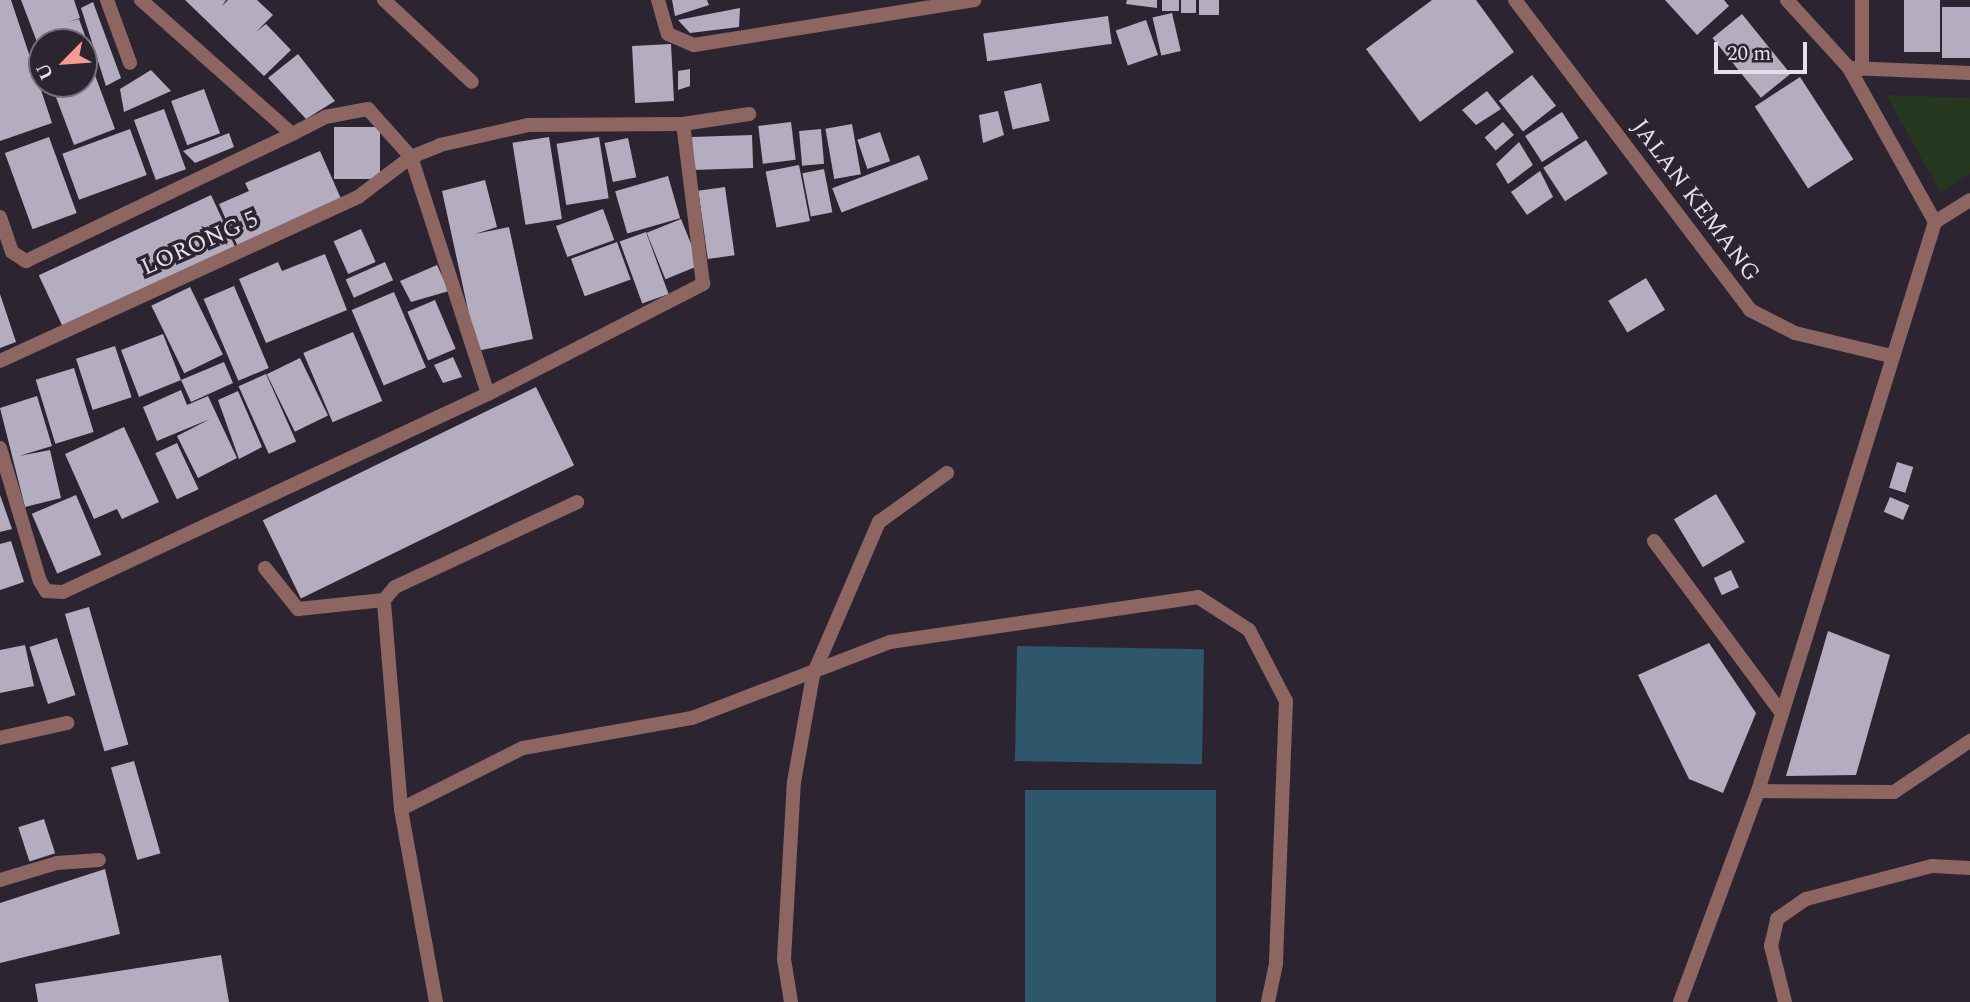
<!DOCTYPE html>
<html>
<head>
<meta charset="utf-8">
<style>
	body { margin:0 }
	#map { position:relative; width:1970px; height:1002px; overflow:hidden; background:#2d2432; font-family:Spectral,serif }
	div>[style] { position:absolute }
	.green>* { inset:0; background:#25381f }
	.water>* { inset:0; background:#2f576b; transform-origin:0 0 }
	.building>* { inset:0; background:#b4adc0; transform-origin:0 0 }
	.service>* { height:14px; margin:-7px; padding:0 7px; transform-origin:7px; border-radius:7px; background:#8d6561 }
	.minor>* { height:14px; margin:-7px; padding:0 7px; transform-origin:7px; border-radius:7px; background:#8d6561 }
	span { translate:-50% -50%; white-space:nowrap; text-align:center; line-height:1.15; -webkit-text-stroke:7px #2d2432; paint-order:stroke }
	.street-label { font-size:24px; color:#e5dfe9 }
	.north { position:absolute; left:28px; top:28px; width:70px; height:70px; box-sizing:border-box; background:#2d2432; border:2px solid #776f7b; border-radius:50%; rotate:245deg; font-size:19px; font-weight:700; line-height:28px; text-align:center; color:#e5dfe9 }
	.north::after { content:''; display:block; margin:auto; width:24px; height:32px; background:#f59c93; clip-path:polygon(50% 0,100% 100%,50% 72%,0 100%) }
	.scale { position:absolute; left:1714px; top:42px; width:93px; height:32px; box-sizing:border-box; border:4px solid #e5dfe9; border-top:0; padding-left:9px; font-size:21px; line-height:24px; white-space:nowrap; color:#e5dfe9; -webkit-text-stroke:5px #2d2432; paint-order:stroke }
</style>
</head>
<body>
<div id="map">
	<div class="green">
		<div style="clip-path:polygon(1886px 95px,1970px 98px,1970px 173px,1941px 193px)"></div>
	</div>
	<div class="water">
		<div style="left:1017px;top:646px;width:187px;height:115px;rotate:1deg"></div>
		<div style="left:1025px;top:790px;width:191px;height:212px"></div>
	</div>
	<div class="building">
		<div style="clip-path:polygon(0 0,11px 0,52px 123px,0 141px)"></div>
		<div style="clip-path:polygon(21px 0,74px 0,80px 18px,69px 22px,79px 19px,92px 55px,84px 58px,84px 42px,42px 42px,42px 55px)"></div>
		<div style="clip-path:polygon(185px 0,226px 0,222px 6px,228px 0,257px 0,273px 15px,256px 32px,266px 24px,291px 50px,264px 76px)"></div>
		<div style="clip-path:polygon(672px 0,707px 0,709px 5px,675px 16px)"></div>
		<div style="clip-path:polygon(1127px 0,1157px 0,1157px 8px,1126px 4px)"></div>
		<div style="left:1162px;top:0;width:17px;height:11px"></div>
		<div style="left:1181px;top:0;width:15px;height:13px"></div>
		<div style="left:1199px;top:0;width:20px;height:15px"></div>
		<div style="clip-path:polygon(1432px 0,1476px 0,1514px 52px,1420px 122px,1366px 49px)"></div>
		<div style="clip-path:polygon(1665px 0,1724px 0,1729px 6px,1697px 35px)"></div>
		<div style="left:1904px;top:0;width:36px;height:52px"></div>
		<div style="clip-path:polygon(93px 2px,121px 78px,106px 86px,81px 8px)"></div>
		<div style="left:1970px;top:7px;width:51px;height:28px;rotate:90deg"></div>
		<div style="clip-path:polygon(740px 8px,739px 27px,690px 33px,678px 20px)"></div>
		<div style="left:1172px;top:13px;width:39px;height:20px;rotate:77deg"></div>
		<div style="left:1742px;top:14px;width:77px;height:38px;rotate:51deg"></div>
		<div style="left:1108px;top:16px;width:28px;height:126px;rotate:82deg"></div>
		<div style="left:1146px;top:20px;width:37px;height:32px;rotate:71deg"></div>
		<div style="left:671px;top:44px;width:57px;height:39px;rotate:87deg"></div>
		<div style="clip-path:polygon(298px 54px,335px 101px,306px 119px,268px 78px)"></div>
		<div style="clip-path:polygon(89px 59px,115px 129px,74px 145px,51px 84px,84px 84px)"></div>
		<div style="clip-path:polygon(690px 69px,690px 86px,678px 90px,678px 71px)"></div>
		<div style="clip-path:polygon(151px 70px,171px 91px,124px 112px,120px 89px)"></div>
		<div style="left:1532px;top:75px;width:39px;height:42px;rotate:52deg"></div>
		<div style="left:1800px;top:77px;width:98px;height:54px;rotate:57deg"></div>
		<div style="left:1041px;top:83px;width:39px;height:38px;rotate:77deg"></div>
		<div style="left:204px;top:89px;width:47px;height:35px;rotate:70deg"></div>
		<div style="clip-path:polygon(1487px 91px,1501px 109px,1476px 125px,1462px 110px)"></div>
		<div style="left:164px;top:109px;width:64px;height:32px;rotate:70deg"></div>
		<div style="clip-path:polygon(998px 111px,1004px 135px,983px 143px,979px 115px)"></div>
		<div style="left:1562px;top:112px;width:31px;height:44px;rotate:57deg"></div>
		<div style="left:791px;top:122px;width:38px;height:33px;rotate:83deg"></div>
		<div style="left:1503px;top:122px;width:17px;height:24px;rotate:50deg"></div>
		<div style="left:852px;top:124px;width:51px;height:27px;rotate:80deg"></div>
		<div style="left:380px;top:127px;width:52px;height:46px;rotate:90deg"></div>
		<div style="left:130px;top:129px;width:49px;height:72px;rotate:70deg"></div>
		<div style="left:821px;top:129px;width:35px;height:22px;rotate:85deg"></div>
		<div style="left:880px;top:132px;width:31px;height:24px;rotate:71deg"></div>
		<div style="clip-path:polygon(229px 133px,234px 147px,195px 163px,183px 151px)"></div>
		<div style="left:752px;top:135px;width:33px;height:60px;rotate:88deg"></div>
		<div style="left:49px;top:137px;width:81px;height:47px;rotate:70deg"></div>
		<div style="left:549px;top:137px;width:83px;height:37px;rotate:81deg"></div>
		<div style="left:599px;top:137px;width:62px;height:43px;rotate:81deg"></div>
		<div style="left:628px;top:138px;width:40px;height:24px;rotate:78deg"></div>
		<div style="left:1586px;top:140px;width:40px;height:51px;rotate:57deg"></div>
		<div style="clip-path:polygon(1519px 142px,1533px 165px,1508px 184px,1496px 164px)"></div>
		<div style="clip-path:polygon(320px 151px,342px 201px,238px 247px,219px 204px,249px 191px,245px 183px)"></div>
		<div style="left:919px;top:155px;width:26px;height:93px;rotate:69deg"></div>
		<div style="left:799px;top:165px;width:57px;height:34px;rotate:79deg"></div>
		<div style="left:824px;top:169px;width:44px;height:22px;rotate:79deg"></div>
		<div style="clip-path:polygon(1540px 171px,1553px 197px,1527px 215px,1511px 192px)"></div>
		<div style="left:668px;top:176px;width:44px;height:55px;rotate:74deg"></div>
		<div style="clip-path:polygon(485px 180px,497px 227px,475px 234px,509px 227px,533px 339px,477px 351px,442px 191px)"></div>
		<div style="left:725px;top:187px;width:69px;height:27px;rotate:82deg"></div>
		<div style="left:211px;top:195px;width:57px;height:190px;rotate:65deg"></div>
		<div style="left:603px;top:209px;width:33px;height:50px;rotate:70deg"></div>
		<div style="left:681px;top:219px;width:50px;height:37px;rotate:68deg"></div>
		<div style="left:361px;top:229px;width:36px;height:30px;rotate:66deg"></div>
		<div style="left:646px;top:232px;width:66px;height:28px;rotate:70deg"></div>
		<div style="left:617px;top:242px;width:40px;height:49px;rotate:70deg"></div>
		<div style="clip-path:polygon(325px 254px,347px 310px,266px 343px,239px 279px,278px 262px,282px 271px)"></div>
		<div style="left:385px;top:262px;width:20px;height:43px;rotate:66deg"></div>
		<div style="clip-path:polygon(437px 265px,449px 291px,411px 302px,400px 281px)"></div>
		<div style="left:1646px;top:278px;width:37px;height:44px;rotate:59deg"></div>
		<div style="left:234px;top:286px;width:89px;height:33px;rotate:67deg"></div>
		<div style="left:190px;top:287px;width:75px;height:43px;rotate:64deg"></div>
		<div style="left:394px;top:292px;width:82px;height:46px;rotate:67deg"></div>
		<div style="clip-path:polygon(0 294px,16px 342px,0 348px)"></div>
		<div style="left:435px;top:300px;width:53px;height:30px;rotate:67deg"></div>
		<div style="left:353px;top:332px;width:75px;height:54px;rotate:67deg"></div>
		<div style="clip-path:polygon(163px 334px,181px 380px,224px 362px,233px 383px,191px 402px,181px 380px,139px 397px,121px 350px)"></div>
		<div style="left:115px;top:346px;width:54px;height:41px;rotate:72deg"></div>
		<div style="clip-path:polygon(453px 357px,462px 377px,443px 383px,434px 365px)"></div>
		<div style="left:300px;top:358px;width:64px;height:37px;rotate:64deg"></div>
		<div style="left:74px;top:368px;width:67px;height:40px;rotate:73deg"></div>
		<div style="left:266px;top:374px;width:74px;height:30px;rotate:66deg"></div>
		<div style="left:536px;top:387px;width:87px;height:304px;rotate:64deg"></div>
		<div style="clip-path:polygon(181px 390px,187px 405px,208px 396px,237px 458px,198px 478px,177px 436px,210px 419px,157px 441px,143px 407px)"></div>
		<div style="clip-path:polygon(238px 391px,262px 447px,239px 459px,218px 400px)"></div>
		<div style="clip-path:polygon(37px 396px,52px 446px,19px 456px,50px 450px,61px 498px,25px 507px,0 408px)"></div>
		<div style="clip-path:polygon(124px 427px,159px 502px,122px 519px,117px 509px,94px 519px,65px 454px)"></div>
		<div style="left:177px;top:443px;width:51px;height:24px;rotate:65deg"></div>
		<div style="left:1897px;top:462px;width:17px;height:27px;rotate:17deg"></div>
		<div style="left:1716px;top:494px;width:56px;height:49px;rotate:59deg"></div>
		<div style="clip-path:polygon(0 495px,12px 529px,0 532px)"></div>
		<div style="left:76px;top:495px;width:65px;height:48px;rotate:67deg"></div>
		<div style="left:1890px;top:497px;width:21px;height:16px;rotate:23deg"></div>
		<div style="clip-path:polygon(11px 541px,24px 582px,0 590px,0 544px)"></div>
		<div style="left:1731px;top:570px;width:19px;height:19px;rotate:65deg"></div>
		<div style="left:89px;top:607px;width:143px;height:25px;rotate:74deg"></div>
		<div style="clip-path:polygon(1828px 631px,1890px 655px,1856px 775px,1786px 776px)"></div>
		<div style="left:57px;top:638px;width:60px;height:29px;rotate:72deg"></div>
		<div style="clip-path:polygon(1709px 643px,1756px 713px,1723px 793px,1689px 779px,1638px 675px)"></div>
		<div style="clip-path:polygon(25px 645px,34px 686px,0 693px,0 650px)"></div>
		<div style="left:134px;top:761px;width:96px;height:24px;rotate:74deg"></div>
		<div style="left:44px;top:819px;width:36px;height:27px;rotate:72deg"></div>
		<div style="clip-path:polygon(105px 869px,120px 934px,0 963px,0 903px)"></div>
		<div style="clip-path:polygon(221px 955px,229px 1002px,38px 1002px,35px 984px)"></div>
	</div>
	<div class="service">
		<div style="left:384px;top:0;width:120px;rotate:43deg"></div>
		<div style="left:1654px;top:541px;width:213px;rotate:53.4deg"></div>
		<div style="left:265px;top:568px;width:53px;rotate:51.2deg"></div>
		<div style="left:298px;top:609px;width:86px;rotate:-6deg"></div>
		<div style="left:436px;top:1002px;width:196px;rotate:-100.3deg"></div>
		<div style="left:401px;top:809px;width:136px;rotate:-26.6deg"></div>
		<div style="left:523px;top:748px;width:172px;rotate:-10.1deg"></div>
		<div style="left:692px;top:718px;width:212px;rotate:-21deg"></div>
		<div style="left:890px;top:642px;width:311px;rotate:-8.3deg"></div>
		<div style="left:1198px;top:597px;width:61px;rotate:32.9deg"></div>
		<div style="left:1249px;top:630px;width:80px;rotate:62.5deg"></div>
		<div style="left:1286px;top:701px;width:263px;rotate:92.2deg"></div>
		<div style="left:1276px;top:964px;width:39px;rotate:102deg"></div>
		<div style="left:791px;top:1002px;width:44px;rotate:-99.2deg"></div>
		<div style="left:784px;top:959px;width:177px;rotate:-86.8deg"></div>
		<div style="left:794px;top:782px;width:109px;rotate:-79.9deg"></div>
		<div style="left:813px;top:675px;width:167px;rotate:-66.7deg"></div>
		<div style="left:879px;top:522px;width:84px;rotate:-35.8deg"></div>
	</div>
	<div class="minor">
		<div style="left:107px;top:0;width:67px;rotate:69.9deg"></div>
		<div style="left:658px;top:0;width:35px;rotate:74deg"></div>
		<div style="left:668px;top:34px;width:28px;rotate:23deg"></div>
		<div style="left:694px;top:45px;width:284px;rotate:-9.1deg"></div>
		<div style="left:1515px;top:0;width:389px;rotate:52.8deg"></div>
		<div style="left:1750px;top:310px;width:51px;rotate:27.1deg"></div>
		<div style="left:1795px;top:333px;width:99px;rotate:13.5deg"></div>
		<div style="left:1787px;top:0;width:92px;rotate:47.6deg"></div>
		<div style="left:1849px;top:68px;width:176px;rotate:60.8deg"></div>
		<div style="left:1849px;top:68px;width:121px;rotate:2.4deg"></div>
		<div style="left:1862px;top:69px;width:69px;rotate:-90deg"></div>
		<div style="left:292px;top:134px;width:37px;rotate:-27deg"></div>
		<div style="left:325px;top:117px;width:44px;rotate:-10.5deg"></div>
		<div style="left:368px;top:109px;width:64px;rotate:48.1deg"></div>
		<div style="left:411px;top:157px;width:249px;rotate:72deg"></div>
		<div style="left:0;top:217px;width:37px;rotate:71deg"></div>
		<div style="left:12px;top:252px;width:17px;rotate:33deg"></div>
		<div style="left:26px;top:261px;width:295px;rotate:-25.5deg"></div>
		<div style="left:292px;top:134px;width:202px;rotate:-138.4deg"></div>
		<div style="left:0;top:361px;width:394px;rotate:-24.6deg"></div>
		<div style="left:358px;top:197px;width:66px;rotate:-37deg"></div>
		<div style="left:411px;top:157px;width:31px;rotate:-22deg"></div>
		<div style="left:440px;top:145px;width:90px;rotate:-12.8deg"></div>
		<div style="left:528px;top:125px;width:155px;rotate:-0.4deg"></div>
		<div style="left:683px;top:124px;width:67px;rotate:-8.6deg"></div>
		<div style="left:0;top:448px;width:139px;rotate:73.3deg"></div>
		<div style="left:40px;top:581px;width:12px;rotate:59deg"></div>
		<div style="left:46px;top:591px;width:17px;rotate:3deg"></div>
		<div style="left:63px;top:592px;width:469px;rotate:-25deg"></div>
		<div style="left:488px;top:394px;width:242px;rotate:-27.1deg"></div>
		<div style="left:703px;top:284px;width:161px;rotate:-97.1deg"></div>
		<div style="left:0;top:738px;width:69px;rotate:-12.6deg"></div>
		<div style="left:1758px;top:791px;width:136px;rotate:0.4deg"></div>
		<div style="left:1894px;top:792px;width:92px;rotate:-33.9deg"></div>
		<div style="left:401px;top:809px;width:210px;rotate:-94.7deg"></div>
		<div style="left:384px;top:600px;width:17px;rotate:-50deg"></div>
		<div style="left:395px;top:587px;width:201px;rotate:-25deg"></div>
		<div style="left:0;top:880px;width:59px;rotate:-16.6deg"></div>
		<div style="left:57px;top:863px;width:42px;rotate:-4.1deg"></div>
		<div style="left:1680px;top:1002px;width:225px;rotate:-69.7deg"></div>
		<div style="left:1758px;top:791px;width:596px;rotate:-72.72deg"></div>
		<div style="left:1935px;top:222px;width:41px;rotate:-32.2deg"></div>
		<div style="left:1785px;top:1002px;width:58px;rotate:-104deg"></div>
		<div style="left:1771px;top:946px;width:28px;rotate:-77deg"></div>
		<div style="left:1777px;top:919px;width:35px;rotate:-35deg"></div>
		<div style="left:1806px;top:899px;width:130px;rotate:-14.7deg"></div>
		<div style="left:1932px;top:866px;width:38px;rotate:3deg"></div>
	</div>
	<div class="street-label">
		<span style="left:1695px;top:201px;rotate:53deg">JALAN KEMANG</span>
		<span style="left:200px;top:244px;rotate:-24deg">LORONG 5</span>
	</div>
	<div class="north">U</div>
	<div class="scale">20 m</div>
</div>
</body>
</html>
